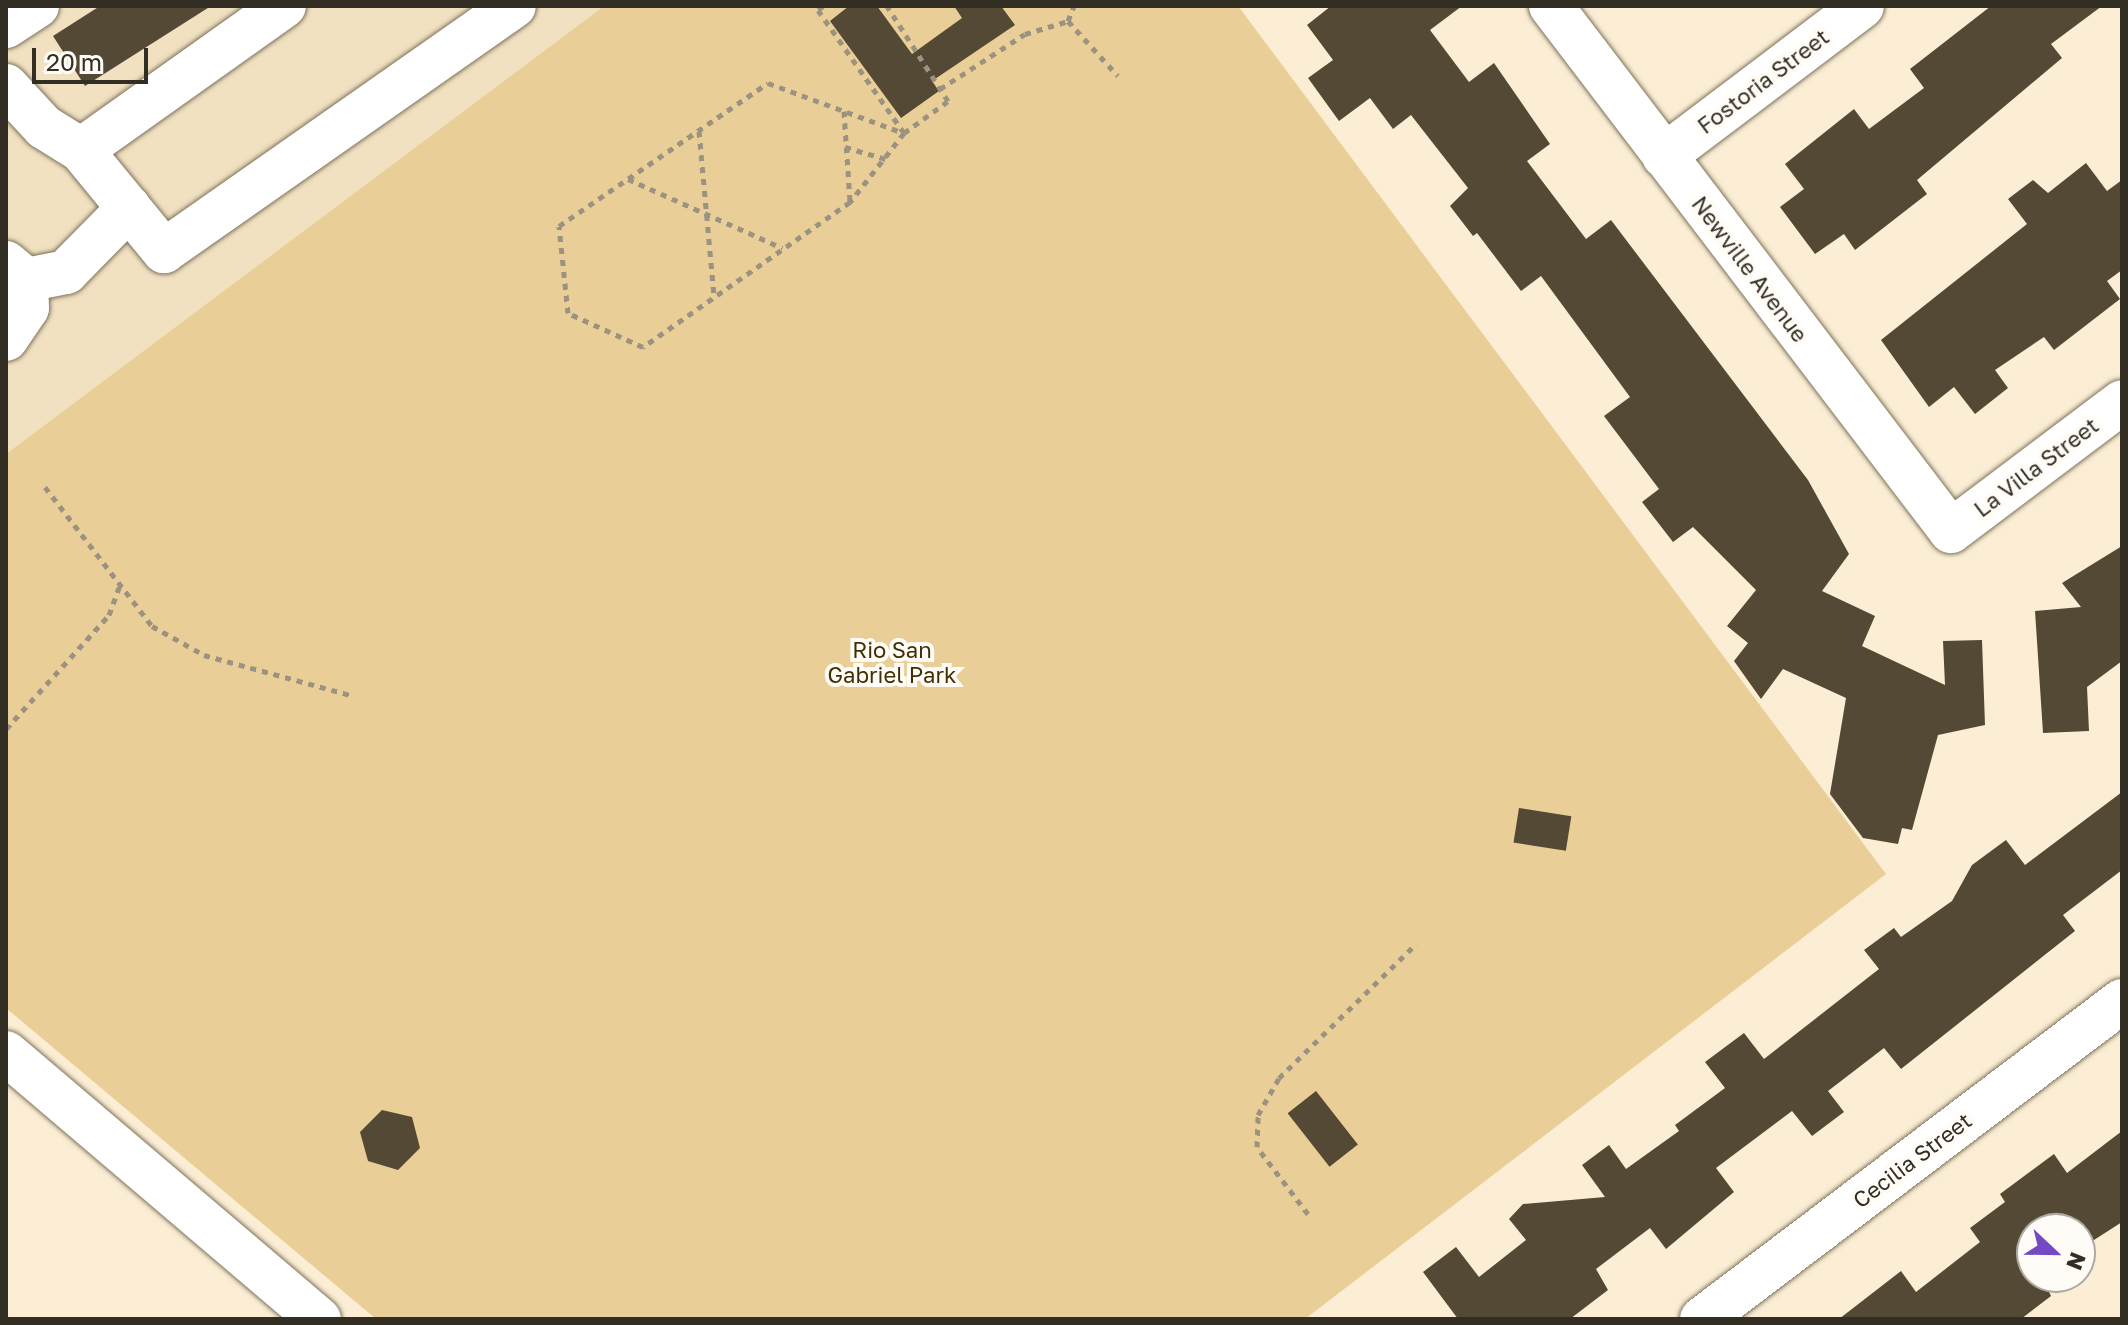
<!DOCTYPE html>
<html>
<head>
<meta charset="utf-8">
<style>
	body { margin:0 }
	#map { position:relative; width:2128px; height:1325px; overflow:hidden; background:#fbeed4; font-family:"Golos Text",sans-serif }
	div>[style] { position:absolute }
	.built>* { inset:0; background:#f1e1c1 }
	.green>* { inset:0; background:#e9ce97 }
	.building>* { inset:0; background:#544934; transform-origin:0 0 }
	.path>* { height:5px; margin-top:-2.5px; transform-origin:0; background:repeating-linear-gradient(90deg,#9b9280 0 6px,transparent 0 12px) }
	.roads { filter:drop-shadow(0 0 2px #7d725b) drop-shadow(0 0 2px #7d725b) }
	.minor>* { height:44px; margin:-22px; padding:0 22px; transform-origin:22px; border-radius:22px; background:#fff }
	span { translate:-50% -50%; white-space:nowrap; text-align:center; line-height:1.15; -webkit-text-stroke:8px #fffcf7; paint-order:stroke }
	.street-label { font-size:22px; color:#332e24 }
	.park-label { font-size:22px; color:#402f04 }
	.frame { position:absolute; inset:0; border:8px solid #332e24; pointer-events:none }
	.north { position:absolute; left:2016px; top:1213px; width:80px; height:80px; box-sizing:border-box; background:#fffcf7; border:2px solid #adaaa3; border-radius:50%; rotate:112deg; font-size:22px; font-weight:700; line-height:32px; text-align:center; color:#332e24 }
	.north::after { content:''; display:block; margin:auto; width:28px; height:36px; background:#734ac3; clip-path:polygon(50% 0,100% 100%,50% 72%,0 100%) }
	.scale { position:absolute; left:32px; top:48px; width:116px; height:36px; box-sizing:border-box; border:4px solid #332e24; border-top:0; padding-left:10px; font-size:24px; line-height:28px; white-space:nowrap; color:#332e24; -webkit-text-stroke:6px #fffcf7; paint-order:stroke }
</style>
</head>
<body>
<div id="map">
	<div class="built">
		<div style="clip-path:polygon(6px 6px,604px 6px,6px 454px)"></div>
	</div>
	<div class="green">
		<div style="clip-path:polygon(604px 6px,1238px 6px,1886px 874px,1305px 1319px,376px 1319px,6px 1008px,6px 454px)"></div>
	</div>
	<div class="building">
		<div style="clip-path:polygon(100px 6px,211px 6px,85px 86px,53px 36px)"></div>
		<div style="clip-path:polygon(849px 6px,877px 6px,912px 54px,962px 18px,954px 6px,1001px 6px,1015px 25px,932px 81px,939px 91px,901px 118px,830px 21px)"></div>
		<div style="clip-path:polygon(1331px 6px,1462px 6px,1430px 30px,1469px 82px,1494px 63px,1550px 144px,1527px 161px,1586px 239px,1611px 220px,1808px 480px,1849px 554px,1822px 591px,1875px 616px,1862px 646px,1945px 685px,1943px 641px,1982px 640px,1985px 725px,1938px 735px,1912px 830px,1902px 828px,1898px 844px,1863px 838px,1830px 794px,1846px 698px,1783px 669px,1761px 699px,1734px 661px,1748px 643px,1727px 626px,1756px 590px,1693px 527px,1673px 542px,1642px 502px,1659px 489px,1604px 416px,1630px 397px,1541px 276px,1521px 291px,1477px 233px,1473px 236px,1450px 206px,1468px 188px,1411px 115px,1393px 129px,1370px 98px,1339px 121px,1308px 78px,1333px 60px,1307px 25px)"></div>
		<div style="clip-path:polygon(1991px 6px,2102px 6px,2051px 44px,2062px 58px,1917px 180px,1927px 194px,1855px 250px,1844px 234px,1815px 254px,1780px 207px,1804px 189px,1785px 164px,1854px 109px,1869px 129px,1924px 88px,1910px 69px)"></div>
		<div style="clip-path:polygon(2086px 163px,2107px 191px,2122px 180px,2122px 270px,2107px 281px,2120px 299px,2054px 350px,2044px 337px,1995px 370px,2008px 388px,1975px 414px,1954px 387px,1929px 407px,1881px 340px,2027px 224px,2008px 199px,2033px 180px,2048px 193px)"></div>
		<div style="clip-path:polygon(2122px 546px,2122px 661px,2087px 687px,2089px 731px,2043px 733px,2035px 611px,2081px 607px,2062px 583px)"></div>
		<div style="clip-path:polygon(2122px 792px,2122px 870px,2063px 915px,2075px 931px,1901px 1069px,1884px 1048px,1828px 1091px,1844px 1112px,1812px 1136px,1792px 1111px,1716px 1168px,1734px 1192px,1666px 1249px,1650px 1228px,1596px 1269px,1608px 1290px,1570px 1319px,1458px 1319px,1423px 1272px,1456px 1247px,1479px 1277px,1526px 1240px,1509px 1219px,1523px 1204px,1605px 1197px,1582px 1165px,1609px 1145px,1626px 1169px,1679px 1131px,1675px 1125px,1725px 1088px,1705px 1062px,1744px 1033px,1764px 1059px,1879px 969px,1864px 950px,1894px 928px,1901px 937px,1952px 901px,1972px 865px,2006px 840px,2025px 865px)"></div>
		<div style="left:1519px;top:808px;width:53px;height:35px;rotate:9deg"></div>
		<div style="left:1316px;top:1091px;width:68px;height:36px;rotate:52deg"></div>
		<div style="clip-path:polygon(382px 1110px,412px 1117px,420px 1148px,398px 1170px,368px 1161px,360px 1132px)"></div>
		<div style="clip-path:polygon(2122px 1131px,2122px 1222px,2080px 1249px,2080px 1229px,2032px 1229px,2032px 1277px,2042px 1277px,2051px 1296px,2021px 1319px,1839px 1319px,1901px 1271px,1916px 1292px,1980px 1242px,1970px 1228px,2005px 1202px,2000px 1194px,2054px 1154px,2067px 1173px)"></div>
	</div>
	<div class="path">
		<div style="left:823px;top:6px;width:6px;rotate:141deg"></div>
		<div style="left:818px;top:10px;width:150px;rotate:55deg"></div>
		<div style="left:904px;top:133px;width:54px;rotate:-36deg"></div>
		<div style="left:948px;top:101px;width:113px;rotate:-122.7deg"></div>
		<div style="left:1068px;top:21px;width:16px;rotate:-68deg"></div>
		<div style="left:768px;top:83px;width:145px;rotate:20.2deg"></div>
		<div style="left:904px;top:133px;width:88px;rotate:128deg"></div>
		<div style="left:850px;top:202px;width:253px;rotate:145deg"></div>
		<div style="left:643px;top:347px;width:82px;rotate:-155.6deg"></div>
		<div style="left:568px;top:313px;width:87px;rotate:-95.9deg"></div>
		<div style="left:559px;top:226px;width:253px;rotate:-34.4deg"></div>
		<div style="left:940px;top:89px;width:101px;rotate:-32.9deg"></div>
		<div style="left:1025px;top:34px;width:45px;rotate:-16.8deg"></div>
		<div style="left:1068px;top:21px;width:74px;rotate:47.7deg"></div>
		<div style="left:844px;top:111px;width:90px;rotate:86.2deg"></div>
		<div style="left:699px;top:131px;width:166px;rotate:84.8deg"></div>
		<div style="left:845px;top:147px;width:43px;rotate:16.3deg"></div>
		<div style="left:628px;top:179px;width:169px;rotate:24.1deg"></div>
		<div style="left:45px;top:487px;width:175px;rotate:52.4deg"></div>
		<div style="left:152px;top:626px;width:60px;rotate:29.1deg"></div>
		<div style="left:204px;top:655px;width:151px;rotate:15.3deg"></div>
		<div style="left:6px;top:729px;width:154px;rotate:-47.9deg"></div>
		<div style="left:109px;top:615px;width:30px;rotate:-70deg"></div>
		<div style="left:1308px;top:1214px;width:84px;rotate:-127.3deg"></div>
		<div style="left:1257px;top:1147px;width:32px;rotate:-88deg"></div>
		<div style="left:1258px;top:1115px;width:43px;rotate:-60.4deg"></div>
		<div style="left:1279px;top:1078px;width:192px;rotate:-44.4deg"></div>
	</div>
	<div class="roads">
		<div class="minor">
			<div style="left:1551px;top:6px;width:660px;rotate:52.7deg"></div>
			<div style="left:1951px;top:531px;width:214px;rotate:-37deg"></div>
			<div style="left:6px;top:26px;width:37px;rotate:-33deg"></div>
			<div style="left:6px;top:86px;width:56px;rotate:47.2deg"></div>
			<div style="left:44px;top:127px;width:44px;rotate:31.9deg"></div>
			<div style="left:81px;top:150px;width:131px;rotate:50.6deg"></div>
			<div style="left:164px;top:251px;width:427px;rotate:-35deg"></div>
			<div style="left:81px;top:150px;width:249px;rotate:-35.4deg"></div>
			<div style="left:1664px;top:156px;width:248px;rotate:-37.1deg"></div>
			<div style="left:6px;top:263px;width:26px;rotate:40deg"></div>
			<div style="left:26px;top:280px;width:41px;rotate:-11.3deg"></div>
			<div style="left:66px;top:272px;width:90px;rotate:-45.5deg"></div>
			<div style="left:6px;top:339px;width:37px;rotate:-56deg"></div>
			<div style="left:27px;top:308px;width:28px;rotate:-92deg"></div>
			<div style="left:6px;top:1053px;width:411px;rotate:40.4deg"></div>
			<div style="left:1702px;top:1319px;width:527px;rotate:-37.13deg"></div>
		</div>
	</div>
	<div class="street-label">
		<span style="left:1763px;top:81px;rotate:-37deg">Fostoria Street</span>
		<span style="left:1750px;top:269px;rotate:53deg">Newville Avenue</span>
		<span style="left:2036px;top:467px;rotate:-37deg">La Villa Street</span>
		<span style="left:1912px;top:1160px;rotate:-37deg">Cecilia Street</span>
	</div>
	<div class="park-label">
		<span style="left:892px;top:662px">Rio San<br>Gabriel Park</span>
	</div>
	<div class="frame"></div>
	<div class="north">N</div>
	<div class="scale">20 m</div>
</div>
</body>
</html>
